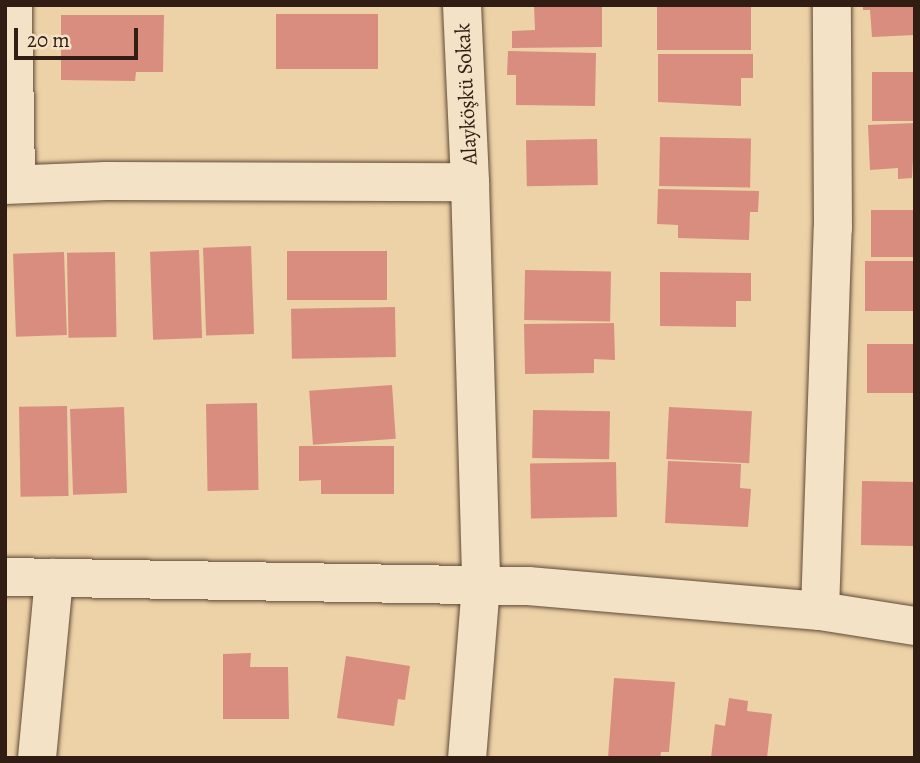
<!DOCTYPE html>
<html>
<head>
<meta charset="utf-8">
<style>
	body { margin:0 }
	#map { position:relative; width:920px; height:763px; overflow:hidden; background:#edd2a7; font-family:Alegreya,serif }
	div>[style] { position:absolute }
	.building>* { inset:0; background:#d88d7f; transform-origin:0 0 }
	.roads { filter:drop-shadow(0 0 2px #604a38) drop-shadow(0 0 2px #604a38) }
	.minor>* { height:38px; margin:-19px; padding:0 19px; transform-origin:19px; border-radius:19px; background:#f3e2c6 }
	.tertiary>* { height:38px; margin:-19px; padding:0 19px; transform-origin:19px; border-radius:19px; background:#f3e2c6 }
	span { translate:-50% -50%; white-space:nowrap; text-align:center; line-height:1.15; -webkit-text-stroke:6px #f3e2c6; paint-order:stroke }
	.street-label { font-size:21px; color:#311d13 }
	.frame { position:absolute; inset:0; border:7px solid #311d13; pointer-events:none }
	.scale { position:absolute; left:14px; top:28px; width:124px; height:32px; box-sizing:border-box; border:4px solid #311d13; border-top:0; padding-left:9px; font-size:21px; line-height:24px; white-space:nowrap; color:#311d13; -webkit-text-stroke:5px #f3e2c6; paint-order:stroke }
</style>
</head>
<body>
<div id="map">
	<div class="building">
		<div style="clip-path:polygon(534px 5px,602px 5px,602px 47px,512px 48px,512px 31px,535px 30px)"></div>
		<div style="left:657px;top:5px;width:94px;height:45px"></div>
		<div style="clip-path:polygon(863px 5px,915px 5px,915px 35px,872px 37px,870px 10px,863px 10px)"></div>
		<div style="left:378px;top:14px;width:55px;height:102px;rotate:90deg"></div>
		<div style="clip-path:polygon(61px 15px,164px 15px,163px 72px,136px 72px,135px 81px,61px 80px)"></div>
		<div style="clip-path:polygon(508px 51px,596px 53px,595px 106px,516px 105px,516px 75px,507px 75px)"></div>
		<div style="clip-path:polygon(658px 54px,753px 54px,753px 78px,741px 78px,741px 106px,658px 102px)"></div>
		<div style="left:915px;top:72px;width:49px;height:43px;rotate:90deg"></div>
		<div style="clip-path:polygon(915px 123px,912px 178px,898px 179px,898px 168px,870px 170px,868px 125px)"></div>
		<div style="left:660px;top:137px;width:91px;height:49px;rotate:1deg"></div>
		<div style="left:597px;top:139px;width:46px;height:71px;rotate:89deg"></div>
		<div style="clip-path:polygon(658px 189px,759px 191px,758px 212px,750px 212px,749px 240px,678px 238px,678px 225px,657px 224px)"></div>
		<div style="left:871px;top:210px;width:44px;height:47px"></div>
		<div style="left:251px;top:246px;width:88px;height:48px;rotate:88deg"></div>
		<div style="left:199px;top:250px;width:88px;height:49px;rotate:88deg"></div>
		<div style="left:287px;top:251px;width:100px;height:49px"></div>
		<div style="left:64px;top:252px;width:83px;height:51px;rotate:88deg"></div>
		<div style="left:115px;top:252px;width:85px;height:48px;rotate:89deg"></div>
		<div style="left:865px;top:261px;width:50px;height:50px"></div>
		<div style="left:525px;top:270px;width:86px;height:50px;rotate:1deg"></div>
		<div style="clip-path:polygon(660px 272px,751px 273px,751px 301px,736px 301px,736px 327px,660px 326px)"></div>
		<div style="left:395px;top:307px;width:50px;height:104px;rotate:89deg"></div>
		<div style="clip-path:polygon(614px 323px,615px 360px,594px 359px,594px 373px,525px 374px,524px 324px)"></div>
		<div style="left:867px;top:344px;width:48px;height:49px"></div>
		<div style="left:392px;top:385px;width:54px;height:83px;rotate:86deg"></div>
		<div style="left:257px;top:403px;width:87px;height:51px;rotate:89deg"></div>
		<div style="left:67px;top:406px;width:90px;height:48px;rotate:89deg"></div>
		<div style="left:124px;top:407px;width:86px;height:54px;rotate:88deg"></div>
		<div style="left:669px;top:407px;width:83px;height:52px;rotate:3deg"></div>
		<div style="left:533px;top:410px;width:77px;height:48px;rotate:1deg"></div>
		<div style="clip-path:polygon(299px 446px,394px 446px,394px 494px,321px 494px,321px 480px,299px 481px)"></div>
		<div style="clip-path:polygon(668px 461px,741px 464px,740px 488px,751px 489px,748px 527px,665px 523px)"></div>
		<div style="left:616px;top:462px;width:55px;height:86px;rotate:89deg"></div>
		<div style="left:862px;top:481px;width:53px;height:64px;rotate:1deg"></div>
		<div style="clip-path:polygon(251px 653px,250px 667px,288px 667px,289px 719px,223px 719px,223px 654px)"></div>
		<div style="clip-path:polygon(346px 656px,410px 666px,405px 700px,398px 699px,394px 726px,337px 718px)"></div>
		<div style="clip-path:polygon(614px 678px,675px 682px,669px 752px,661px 752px,660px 758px,608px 758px)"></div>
		<div style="clip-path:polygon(729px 698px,748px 701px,747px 711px,772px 714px,767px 758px,711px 758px,715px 724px,725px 726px)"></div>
	</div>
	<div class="roads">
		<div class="minor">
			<div style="left:13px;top:5px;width:179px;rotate:89deg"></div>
			<div style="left:462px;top:5px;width:177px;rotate:87.4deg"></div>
			<div style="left:5px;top:185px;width:101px;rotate:-2.3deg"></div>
			<div style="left:106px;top:181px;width:364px;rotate:0.2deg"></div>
			<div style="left:470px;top:182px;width:403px;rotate:88.4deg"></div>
			<div style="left:481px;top:585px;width:174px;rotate:94.6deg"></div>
			<div style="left:820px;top:611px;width:383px;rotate:-88.1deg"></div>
			<div style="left:833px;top:228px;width:223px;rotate:-90.3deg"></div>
			<div style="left:37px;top:758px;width:181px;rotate:-84.6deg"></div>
		</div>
		<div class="tertiary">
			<div style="left:5px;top:577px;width:523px;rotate:0.99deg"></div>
			<div style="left:528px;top:586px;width:293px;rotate:4.9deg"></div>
			<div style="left:820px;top:611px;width:96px;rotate:9deg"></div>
		</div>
	</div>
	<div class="street-label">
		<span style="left:466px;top:94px;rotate:-93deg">Alayköşkü Sokak</span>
	</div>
	<div class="frame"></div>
	<div class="scale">20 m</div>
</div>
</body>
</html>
